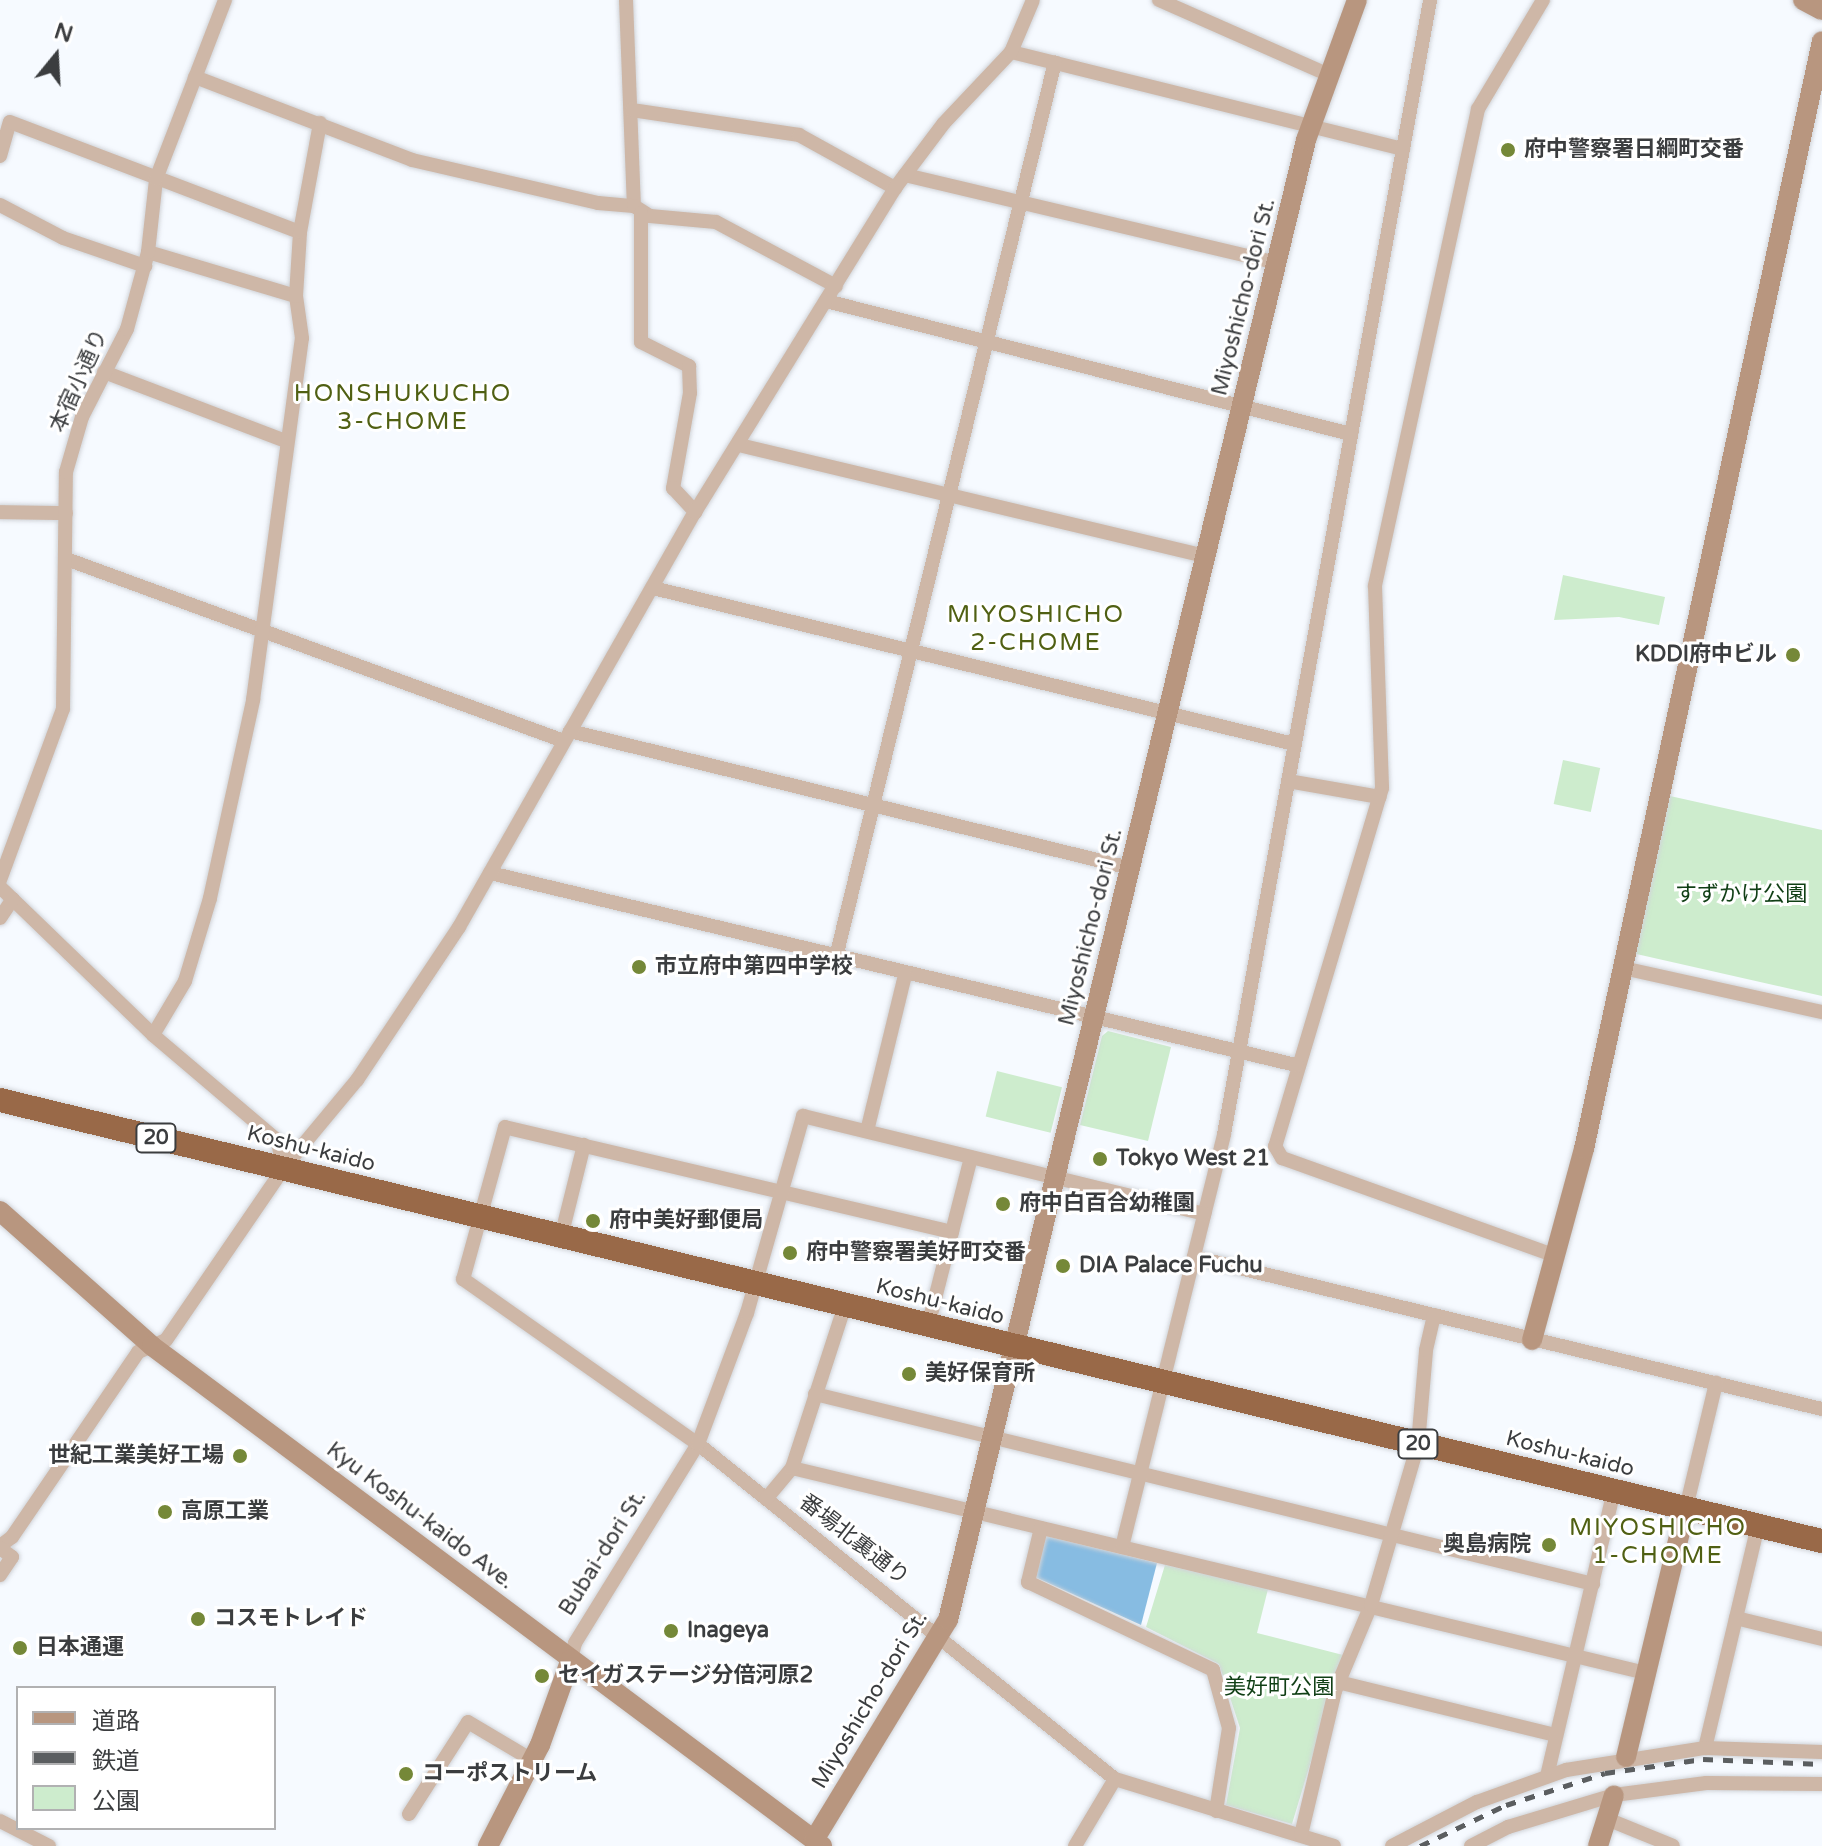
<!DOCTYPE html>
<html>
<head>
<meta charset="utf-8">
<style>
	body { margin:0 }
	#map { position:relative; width:1822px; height:1846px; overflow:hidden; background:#f6faff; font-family:"Varela Round","Noto Sans JP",sans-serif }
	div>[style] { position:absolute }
	.green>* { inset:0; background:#cdeccd; transform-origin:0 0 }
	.water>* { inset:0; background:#87bce2 }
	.roads { filter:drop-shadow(0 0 2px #d1d4d9) drop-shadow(0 0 2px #d1d4d9) }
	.street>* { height:14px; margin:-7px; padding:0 7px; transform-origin:7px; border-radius:7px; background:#ceb7a7 }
	.secondary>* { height:20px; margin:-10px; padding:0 10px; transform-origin:10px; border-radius:10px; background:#b8967f }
	.highway>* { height:24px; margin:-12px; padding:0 12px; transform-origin:12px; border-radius:12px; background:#996948 }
	.rail>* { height:5px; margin-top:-2.5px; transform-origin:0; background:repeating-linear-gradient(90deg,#5b5e60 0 10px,transparent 0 20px) }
	.dots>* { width:22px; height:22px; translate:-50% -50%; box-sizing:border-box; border:4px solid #fff; border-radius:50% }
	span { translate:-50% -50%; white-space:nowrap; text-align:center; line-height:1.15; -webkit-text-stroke:6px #fff; paint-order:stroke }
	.shield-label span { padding:2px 6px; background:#fff; border:2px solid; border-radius:6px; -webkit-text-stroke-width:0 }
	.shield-label { font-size:20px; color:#3b3d3f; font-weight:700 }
	.poi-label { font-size:22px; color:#3b3d3f; font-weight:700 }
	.left { translate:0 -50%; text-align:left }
	.right { translate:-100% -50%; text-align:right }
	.street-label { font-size:22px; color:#3b3d3f }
	.park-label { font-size:22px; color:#103f15 }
	.neighbourhood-label { font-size:24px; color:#506013; letter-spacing:2px }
	.legend { position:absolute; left:16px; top:1686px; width:260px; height:144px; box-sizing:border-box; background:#fff; border:2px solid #b1b1b2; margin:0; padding:10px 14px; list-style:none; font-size:24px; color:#3b3d3f }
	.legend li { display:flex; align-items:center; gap:16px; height:40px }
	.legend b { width:40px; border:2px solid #b1b1b2 }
	.north { position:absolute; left:16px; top:16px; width:80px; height:80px; -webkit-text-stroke:6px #fff; paint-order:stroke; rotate:18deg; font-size:22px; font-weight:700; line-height:32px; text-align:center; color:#3b3d3f }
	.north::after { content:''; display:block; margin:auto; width:28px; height:36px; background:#3b3d3f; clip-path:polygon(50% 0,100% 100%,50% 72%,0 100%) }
</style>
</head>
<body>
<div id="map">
	<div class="green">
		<div style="clip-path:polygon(1563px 575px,1665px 597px,1659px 625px,1619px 617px,1554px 620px)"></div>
		<div style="left:1563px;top:760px;width:38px;height:45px;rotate:12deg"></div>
		<div style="clip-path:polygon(1670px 796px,1822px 830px,1822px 996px,1632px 953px)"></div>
		<div style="clip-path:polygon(1108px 1031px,1171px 1047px,1148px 1141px,1080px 1125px,1102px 1036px)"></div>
		<div style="left:997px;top:1071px;width:67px;height:47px;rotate:14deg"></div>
		<div style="clip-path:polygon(1165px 1565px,1268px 1589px,1257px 1633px,1343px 1655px,1292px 1824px,1226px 1805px,1240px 1728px,1219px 1664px,1146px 1627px)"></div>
	</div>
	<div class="water">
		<div style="clip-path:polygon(1046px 1536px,1157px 1563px,1141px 1625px,1035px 1577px)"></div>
	</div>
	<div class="roads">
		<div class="street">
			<div style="left:626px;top:0;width:206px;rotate:87.8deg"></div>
			<div style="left:1159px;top:0;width:186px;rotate:23.8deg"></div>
			<div style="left:1543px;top:0;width:127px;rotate:120.8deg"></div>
			<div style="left:1478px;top:109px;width:488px;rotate:102.2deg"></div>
			<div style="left:1375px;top:586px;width:202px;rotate:88deg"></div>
			<div style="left:1382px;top:788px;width:374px;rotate:106.6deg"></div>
			<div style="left:1275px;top:1146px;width:14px;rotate:60deg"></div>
			<div style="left:1282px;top:1158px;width:288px;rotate:19.7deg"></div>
			<div style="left:1011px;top:52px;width:404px;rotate:13.9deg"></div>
			<div style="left:195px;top:77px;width:232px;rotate:20.9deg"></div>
			<div style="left:412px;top:160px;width:191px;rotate:13deg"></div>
			<div style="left:598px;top:203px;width:36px;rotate:5deg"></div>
			<div style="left:634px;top:206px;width:19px;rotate:32deg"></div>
			<div style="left:650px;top:216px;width:66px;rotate:5.2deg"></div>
			<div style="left:716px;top:222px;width:136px;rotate:28.1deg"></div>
			<div style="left:632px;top:110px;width:169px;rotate:8.5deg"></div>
			<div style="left:799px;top:135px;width:110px;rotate:28.9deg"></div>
			<div style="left:0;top:156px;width:35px;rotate:-74deg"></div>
			<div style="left:10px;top:122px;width:310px;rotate:20.8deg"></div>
			<div style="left:905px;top:175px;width:382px;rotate:13.3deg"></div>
			<div style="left:0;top:205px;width:71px;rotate:27.6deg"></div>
			<div style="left:63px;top:238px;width:87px;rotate:18.9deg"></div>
			<div style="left:641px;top:213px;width:129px;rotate:90deg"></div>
			<div style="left:641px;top:342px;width:54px;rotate:26.6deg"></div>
			<div style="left:689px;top:366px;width:27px;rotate:88deg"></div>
			<div style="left:690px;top:393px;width:97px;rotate:100.1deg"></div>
			<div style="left:673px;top:488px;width:33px;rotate:47deg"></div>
			<div style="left:148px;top:252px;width:154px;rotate:16.6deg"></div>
			<div style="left:826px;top:301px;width:542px;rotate:14.22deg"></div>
			<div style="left:104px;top:372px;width:195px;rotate:20.8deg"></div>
			<div style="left:739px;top:445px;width:480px;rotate:13.4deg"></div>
			<div style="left:0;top:512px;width:66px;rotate:0.9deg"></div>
			<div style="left:69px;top:560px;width:527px;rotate:20.09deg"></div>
			<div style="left:653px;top:588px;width:660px;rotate:13.68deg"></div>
			<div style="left:570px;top:731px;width:577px;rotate:13.75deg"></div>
			<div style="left:1288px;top:781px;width:93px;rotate:9.9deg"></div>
			<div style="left:490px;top:873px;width:829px;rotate:13.4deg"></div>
			<div style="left:0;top:880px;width:182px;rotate:-69.8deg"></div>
			<div style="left:63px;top:709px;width:237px;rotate:-89.3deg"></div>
			<div style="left:66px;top:472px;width:57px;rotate:-73.8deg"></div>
			<div style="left:82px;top:417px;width:99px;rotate:-62.9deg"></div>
			<div style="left:127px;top:329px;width:80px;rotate:-74.7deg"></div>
			<div style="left:148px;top:252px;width:73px;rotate:-83.7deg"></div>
			<div style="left:156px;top:179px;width:192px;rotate:-68.9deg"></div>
			<div style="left:0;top:887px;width:213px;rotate:44deg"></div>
			<div style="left:153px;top:1035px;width:164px;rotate:40.3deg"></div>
			<div style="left:278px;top:1141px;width:28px;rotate:80deg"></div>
			<div style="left:0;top:918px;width:23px;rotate:-56deg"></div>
			<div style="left:836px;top:957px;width:921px;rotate:-76.25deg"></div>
			<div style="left:1623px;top:968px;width:204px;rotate:12.5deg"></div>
			<div style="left:153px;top:1035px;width:63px;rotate:-59.3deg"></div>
			<div style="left:185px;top:981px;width:87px;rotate:-73.2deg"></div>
			<div style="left:210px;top:898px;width:203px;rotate:-77.7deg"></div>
			<div style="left:253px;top:700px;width:365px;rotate:-82.3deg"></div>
			<div style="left:302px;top:338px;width:42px;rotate:-98.1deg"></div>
			<div style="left:296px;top:296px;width:64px;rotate:-86.4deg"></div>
			<div style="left:300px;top:232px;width:111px;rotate:-79.6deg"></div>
			<div style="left:867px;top:1131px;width:161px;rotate:-76.3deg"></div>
			<div style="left:952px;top:1232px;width:459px;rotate:-166.8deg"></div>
			<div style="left:505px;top:1127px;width:158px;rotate:105.4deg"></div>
			<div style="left:463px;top:1279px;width:287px;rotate:35.1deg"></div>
			<div style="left:698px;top:1444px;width:535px;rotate:38.78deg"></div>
			<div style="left:1115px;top:1779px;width:229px;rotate:17deg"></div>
			<div style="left:561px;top:1237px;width:95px;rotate:-76deg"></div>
			<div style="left:1194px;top:1257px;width:646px;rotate:13.61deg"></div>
			<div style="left:928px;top:1326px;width:174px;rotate:-75.7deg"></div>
			<div style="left:815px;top:1394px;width:801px;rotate:13.72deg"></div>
			<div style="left:792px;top:1468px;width:878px;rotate:13.5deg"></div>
			<div style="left:766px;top:1499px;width:40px;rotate:-50deg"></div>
			<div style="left:792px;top:1468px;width:171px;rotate:-72deg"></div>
			<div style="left:1686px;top:1508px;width:129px;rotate:-76.5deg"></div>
			<div style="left:1041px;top:1528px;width:56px;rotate:103.5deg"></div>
			<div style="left:1028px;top:1582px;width:205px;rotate:25.4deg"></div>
			<div style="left:1213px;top:1670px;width:60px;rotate:74.6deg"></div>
			<div style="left:1229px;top:1728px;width:84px;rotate:98.9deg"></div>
			<div style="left:0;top:1546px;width:15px;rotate:-37deg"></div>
			<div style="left:12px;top:1537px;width:224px;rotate:-55.7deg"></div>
			<div style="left:138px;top:1352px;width:30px;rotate:-23deg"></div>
			<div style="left:166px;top:1340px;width:207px;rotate:-55.6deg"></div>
			<div style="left:283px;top:1169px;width:116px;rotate:-50.3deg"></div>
			<div style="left:357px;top:1080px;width:184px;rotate:-56.3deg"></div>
			<div style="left:459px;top:927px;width:477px;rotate:-60.4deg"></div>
			<div style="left:695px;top:512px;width:381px;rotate:-58.3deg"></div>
			<div style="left:895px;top:188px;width:81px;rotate:-53deg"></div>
			<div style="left:944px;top:123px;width:98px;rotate:-46.7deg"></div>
			<div style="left:1011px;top:52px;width:56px;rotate:-67.1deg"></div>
			<div style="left:1122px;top:1547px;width:425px;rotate:-76.1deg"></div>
			<div style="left:1224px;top:1134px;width:1153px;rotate:-79.7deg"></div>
			<div style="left:0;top:1548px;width:15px;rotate:37deg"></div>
			<div style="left:12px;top:1557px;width:22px;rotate:124deg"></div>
			<div style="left:1736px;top:1618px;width:89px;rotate:13.7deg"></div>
			<div style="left:571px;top:1659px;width:16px;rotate:-76deg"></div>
			<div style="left:575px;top:1643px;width:234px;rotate:-58.3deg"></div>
			<div style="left:698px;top:1444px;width:140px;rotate:-69.5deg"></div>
			<div style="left:747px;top:1313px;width:205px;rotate:-74.1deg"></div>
			<div style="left:803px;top:1116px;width:413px;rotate:13.7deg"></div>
			<div style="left:1338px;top:1682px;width:224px;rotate:13.7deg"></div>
			<div style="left:1705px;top:1748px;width:228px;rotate:-76.6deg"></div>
			<div style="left:1547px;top:1776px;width:293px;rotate:-76.8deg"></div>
			<div style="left:409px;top:1814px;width:109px;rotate:-57.3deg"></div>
			<div style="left:468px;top:1722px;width:74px;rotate:30.7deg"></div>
			<div style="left:1607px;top:1819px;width:71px;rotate:22.2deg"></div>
			<div style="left:0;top:1821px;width:55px;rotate:27deg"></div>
			<div style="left:1301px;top:1835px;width:148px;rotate:-76.7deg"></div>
			<div style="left:1335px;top:1691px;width:93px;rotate:-67.3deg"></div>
			<div style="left:1371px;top:1605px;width:168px;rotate:-73.7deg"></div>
			<div style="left:1418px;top:1444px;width:94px;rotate:-85.1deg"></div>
			<div style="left:1426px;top:1350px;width:36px;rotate:-77deg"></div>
			<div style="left:1075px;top:1846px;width:78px;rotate:-59.2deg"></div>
			<div style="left:1392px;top:1846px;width:96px;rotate:-27.4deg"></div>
			<div style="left:1477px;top:1802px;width:95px;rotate:-19.8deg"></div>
			<div style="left:1566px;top:1770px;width:141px;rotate:-9deg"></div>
			<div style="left:1705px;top:1748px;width:117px;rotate:2deg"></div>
			<div style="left:1471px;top:1846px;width:42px;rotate:-27.2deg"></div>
			<div style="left:1508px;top:1827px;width:111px;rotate:-16.8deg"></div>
			<div style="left:1614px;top:1795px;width:93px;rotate:-7.4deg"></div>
			<div style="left:1706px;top:1783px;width:116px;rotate:0.5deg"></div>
		</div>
		<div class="secondary">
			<div style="left:1803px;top:0;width:21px;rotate:28deg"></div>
			<div style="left:0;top:1211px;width:203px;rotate:41.6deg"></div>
			<div style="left:152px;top:1346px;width:836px;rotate:36.73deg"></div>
			<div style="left:1532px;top:1340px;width:198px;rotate:-74.8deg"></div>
			<div style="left:1584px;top:1149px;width:1133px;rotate:-77.88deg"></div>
			<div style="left:1626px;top:1757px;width:256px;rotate:-76.5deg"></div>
			<div style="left:814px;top:1840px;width:258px;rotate:-58.7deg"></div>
			<div style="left:948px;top:1620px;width:1523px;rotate:-76.4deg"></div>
			<div style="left:1306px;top:140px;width:149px;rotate:-70deg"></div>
			<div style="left:488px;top:1846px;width:114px;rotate:-62.8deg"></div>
			<div style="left:540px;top:1745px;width:91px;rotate:-70.2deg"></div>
			<div style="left:1598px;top:1846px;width:53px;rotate:-72.6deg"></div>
		</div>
		<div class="highway">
			<div style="left:0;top:1100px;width:1875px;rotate:13.61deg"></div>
		</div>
	</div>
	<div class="rail">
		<div style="left:1420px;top:1846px;width:95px;rotate:-25.5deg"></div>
		<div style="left:1506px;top:1805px;width:104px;rotate:-17.9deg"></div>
		<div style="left:1605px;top:1773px;width:99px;rotate:-8.1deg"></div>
		<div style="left:1703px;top:1759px;width:119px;rotate:2.4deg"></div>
	</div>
	<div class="dots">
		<div style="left:1508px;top:150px;background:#758838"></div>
		<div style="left:1793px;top:655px;background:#758838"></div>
		<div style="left:639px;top:967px;background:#758838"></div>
		<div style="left:1100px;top:1159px;background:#758838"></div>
		<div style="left:1003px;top:1204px;background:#758838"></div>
		<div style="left:593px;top:1221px;background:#758838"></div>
		<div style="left:790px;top:1253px;background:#758838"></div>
		<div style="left:1063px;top:1266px;background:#758838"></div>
		<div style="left:909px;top:1374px;background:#758838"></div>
		<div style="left:240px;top:1456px;background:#758838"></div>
		<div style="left:165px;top:1512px;background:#758838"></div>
		<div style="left:1549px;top:1545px;background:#758838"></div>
		<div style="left:198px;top:1619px;background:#758838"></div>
		<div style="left:671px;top:1631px;background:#758838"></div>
		<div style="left:20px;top:1648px;background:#758838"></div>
		<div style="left:542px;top:1676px;background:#758838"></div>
		<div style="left:406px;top:1774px;background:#758838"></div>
	</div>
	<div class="shield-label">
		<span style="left:156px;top:1138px">20</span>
		<span style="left:1418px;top:1444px">20</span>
	</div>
	<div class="poi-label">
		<span class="left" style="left:1524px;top:150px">府中警察署日綱町交番</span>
		<span class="right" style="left:1777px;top:655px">KDDI府中ビル</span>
		<span class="left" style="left:655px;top:967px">市立府中第四中学校</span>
		<span class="left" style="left:1116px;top:1159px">Tokyo West 21</span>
		<span class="left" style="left:1019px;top:1204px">府中白百合幼稚園</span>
		<span class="left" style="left:609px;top:1221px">府中美好郵便局</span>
		<span class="left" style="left:806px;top:1253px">府中警察署美好町交番</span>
		<span class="left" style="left:1079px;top:1266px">DIA Palace Fuchu</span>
		<span class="left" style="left:925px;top:1374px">美好保育所</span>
		<span class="right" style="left:224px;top:1456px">世紀工業美好工場</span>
		<span class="left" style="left:181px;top:1512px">高原工業</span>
		<span class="right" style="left:1531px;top:1545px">奥島病院</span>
		<span class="left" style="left:214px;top:1619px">コスモトレイド</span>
		<span class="left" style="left:687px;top:1631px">Inageya</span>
		<span class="left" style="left:36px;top:1648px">日本通運</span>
		<span class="left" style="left:558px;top:1676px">セイガステージ分倍河原2</span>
		<span class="left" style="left:422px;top:1774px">コーポストリーム</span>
	</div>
	<div class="street-label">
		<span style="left:1244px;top:297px;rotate:-76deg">Miyoshicho-dori St.</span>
		<span style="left:79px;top:381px;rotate:-66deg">本宿小通り</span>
		<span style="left:1091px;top:927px;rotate:-76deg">Miyoshicho-dori St.</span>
		<span style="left:311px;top:1149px;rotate:14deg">Koshu-kaido</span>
		<span style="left:940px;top:1302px;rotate:14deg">Koshu-kaido</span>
		<span style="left:1570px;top:1454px;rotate:14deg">Koshu-kaido</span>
		<span style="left:420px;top:1516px;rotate:37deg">Kyu Koshu-kaido Ave.</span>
		<span style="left:854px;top:1540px;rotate:38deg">番場北裏通り</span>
		<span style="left:603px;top:1553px;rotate:-58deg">Bubai-dori St.</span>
		<span style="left:870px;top:1700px;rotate:-59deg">Miyoshicho-dori St.</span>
	</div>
	<div class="park-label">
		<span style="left:1741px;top:895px">すずかけ公園</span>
		<span style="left:1279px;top:1688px">美好町公園</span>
	</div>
	<div class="neighbourhood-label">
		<span style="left:403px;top:408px">HONSHUKUCHO<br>3-CHOME</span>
		<span style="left:1036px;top:629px">MIYOSHICHO<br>2-CHOME</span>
		<span style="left:1658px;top:1542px">MIYOSHICHO<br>1-CHOME</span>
	</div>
	<ul class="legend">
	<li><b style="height:10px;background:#b8967f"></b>道路</li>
	<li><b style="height:10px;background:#5b5e60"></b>鉄道</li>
	<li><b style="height:22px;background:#cdeccd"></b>公園</li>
	</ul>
	<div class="north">N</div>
</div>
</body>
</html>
